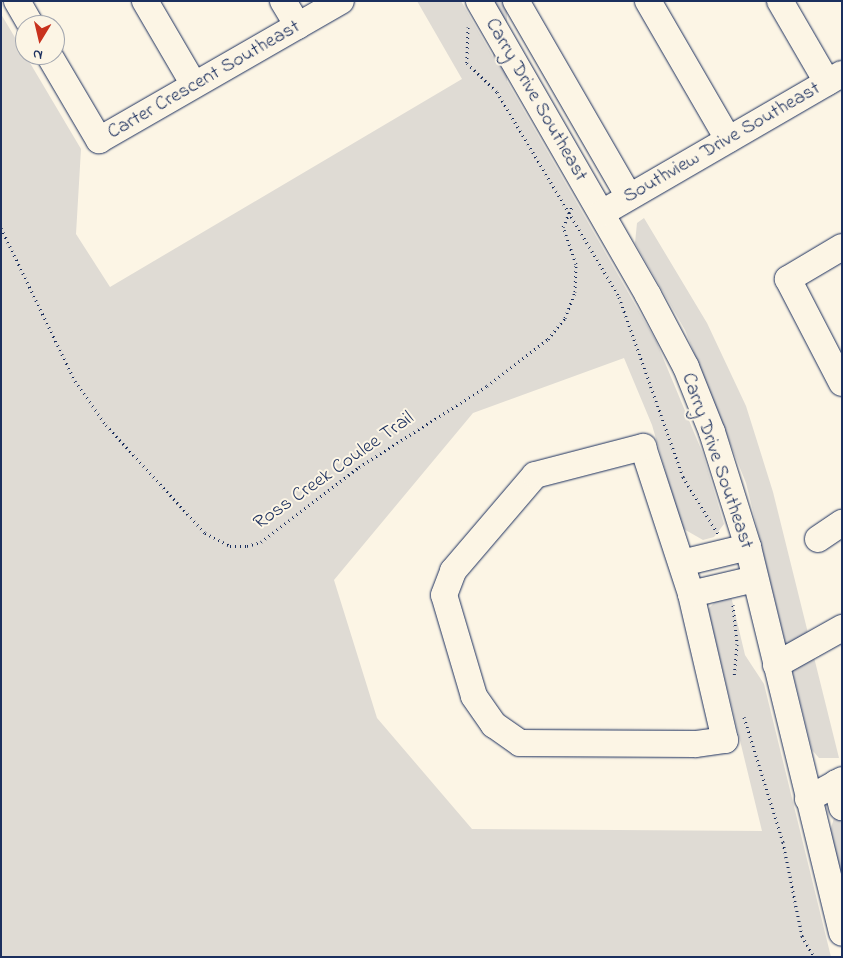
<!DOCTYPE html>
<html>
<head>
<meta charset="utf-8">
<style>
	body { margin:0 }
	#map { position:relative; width:843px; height:958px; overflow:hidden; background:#fcf5e5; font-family:"Indie Flower",sans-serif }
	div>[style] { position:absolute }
	.green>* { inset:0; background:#dfdbd4; transform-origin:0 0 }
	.path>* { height:3px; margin-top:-1.5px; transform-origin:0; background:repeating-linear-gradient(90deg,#1b2f5e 0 1px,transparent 0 5px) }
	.roads { filter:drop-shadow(0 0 1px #1b2f5e) drop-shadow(0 0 1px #1b2f5e) }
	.minor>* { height:26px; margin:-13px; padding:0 13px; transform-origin:13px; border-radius:13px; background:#fcf5e5 }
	span { translate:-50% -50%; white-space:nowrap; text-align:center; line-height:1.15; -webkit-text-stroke:4px #fcf5e5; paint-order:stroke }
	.street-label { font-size:20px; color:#1b2f5e }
	.frame { position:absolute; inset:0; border:2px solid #1b2f5e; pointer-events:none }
	.north { position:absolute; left:15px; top:15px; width:50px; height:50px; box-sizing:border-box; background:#fcf5e5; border:1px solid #a2a6af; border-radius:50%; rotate:189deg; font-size:14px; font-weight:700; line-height:20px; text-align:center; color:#1b2f5e }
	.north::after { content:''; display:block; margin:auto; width:18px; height:22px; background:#c8321e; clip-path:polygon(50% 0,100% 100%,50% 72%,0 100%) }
</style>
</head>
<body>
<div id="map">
	<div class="green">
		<div style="clip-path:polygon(417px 1px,461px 1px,656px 341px,703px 454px,724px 524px,714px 537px,703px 540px,682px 528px,652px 425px,624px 358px,473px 413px,334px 580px,377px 718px,472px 829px,762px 831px,708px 609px,721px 596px,731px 596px,745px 655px,764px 684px,831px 957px,1px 957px,1px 14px,81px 149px,76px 234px,110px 287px,462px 79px)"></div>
		<div style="left:493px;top:1px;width:14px;height:198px"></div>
		<div style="clip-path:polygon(644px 218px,707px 323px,746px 406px,773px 492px,839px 758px,819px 758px,812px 750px,746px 483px,685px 330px,635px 243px,637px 223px)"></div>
		<div style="clip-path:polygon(837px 807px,842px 827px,842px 879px,830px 832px)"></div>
	</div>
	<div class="path">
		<div style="left:468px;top:27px;width:36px;rotate:92deg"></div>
		<div style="left:467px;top:63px;width:42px;rotate:44deg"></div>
		<div style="left:497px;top:92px;width:239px;rotate:59.2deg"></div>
		<div style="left:619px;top:297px;width:191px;rotate:70.4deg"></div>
		<div style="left:683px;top:477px;width:67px;rotate:58.4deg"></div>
		<div style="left:1px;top:228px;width:170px;rotate:64.2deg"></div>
		<div style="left:75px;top:381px;width:54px;rotate:54.8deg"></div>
		<div style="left:106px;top:425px;width:147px;rotate:47.5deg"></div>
		<div style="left:205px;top:533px;width:28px;rotate:27deg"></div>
		<div style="left:230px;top:546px;width:17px"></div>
		<div style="left:247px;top:546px;width:15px;rotate:-16deg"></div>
		<div style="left:261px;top:542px;width:123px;rotate:-37.4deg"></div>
		<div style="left:359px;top:467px;width:151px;rotate:-32.3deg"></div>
		<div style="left:487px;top:386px;width:77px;rotate:-37.6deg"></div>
		<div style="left:548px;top:339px;width:27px;rotate:-51deg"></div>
		<div style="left:565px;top:318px;width:28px;rotate:-69deg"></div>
		<div style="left:575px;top:292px;width:28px;rotate:-88deg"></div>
		<div style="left:576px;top:264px;width:39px;rotate:-109deg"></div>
		<div style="left:563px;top:227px;width:22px;rotate:-66deg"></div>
		<div style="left:733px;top:605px;width:39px;rotate:84deg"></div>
		<div style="left:737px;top:644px;width:33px;rotate:95deg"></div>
		<div style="left:744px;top:717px;width:131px;rotate:72.7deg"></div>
		<div style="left:783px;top:842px;width:96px;rotate:78.6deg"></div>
		<div style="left:802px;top:936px;width:24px;rotate:60deg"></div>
	</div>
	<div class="roads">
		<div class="minor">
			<div style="left:17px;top:1px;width:28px;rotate:60deg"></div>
			<div style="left:145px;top:1px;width:97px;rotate:59.7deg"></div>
			<div style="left:283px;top:1px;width:29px;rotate:59deg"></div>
			<div style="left:479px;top:1px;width:339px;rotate:60.1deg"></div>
			<div style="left:648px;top:295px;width:81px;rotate:62.2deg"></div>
			<div style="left:686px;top:367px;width:70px;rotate:68.2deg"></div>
			<div style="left:712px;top:432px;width:121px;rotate:72.6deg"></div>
			<div style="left:748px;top:547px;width:397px;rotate:76.3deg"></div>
			<div style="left:516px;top:1px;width:226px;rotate:60deg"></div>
			<div style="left:648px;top:1px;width:160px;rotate:59.9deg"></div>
			<div style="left:780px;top:1px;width:94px;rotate:59.9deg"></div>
			<div style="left:49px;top:55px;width:99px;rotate:59.5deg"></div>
			<div style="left:99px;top:140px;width:279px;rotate:-29.9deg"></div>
			<div style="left:602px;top:213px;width:277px;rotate:-30.1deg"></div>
			<div style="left:842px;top:247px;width:63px;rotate:149.3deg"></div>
			<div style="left:788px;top:279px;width:117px;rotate:62.6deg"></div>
			<div style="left:643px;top:447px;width:155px;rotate:71.9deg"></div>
			<div style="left:691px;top:594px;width:150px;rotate:76.9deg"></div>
			<div style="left:725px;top:740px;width:30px;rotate:172deg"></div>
			<div style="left:695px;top:744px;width:175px;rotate:-179.7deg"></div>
			<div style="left:520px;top:743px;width:32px;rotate:-145deg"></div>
			<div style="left:494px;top:725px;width:35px;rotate:-125deg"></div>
			<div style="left:474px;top:696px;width:105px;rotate:-106.5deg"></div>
			<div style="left:444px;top:595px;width:26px;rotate:-69deg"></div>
			<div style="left:453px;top:571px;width:126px;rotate:-49.5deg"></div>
			<div style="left:535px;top:475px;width:112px;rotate:-14.5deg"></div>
			<div style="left:818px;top:539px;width:29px;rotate:-34deg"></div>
			<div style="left:682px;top:563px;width:68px;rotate:-13.6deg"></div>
			<div style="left:691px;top:594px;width:66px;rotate:-13.2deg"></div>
			<div style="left:776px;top:665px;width:76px;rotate:-29.3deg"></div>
			<div style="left:836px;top:783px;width:25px;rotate:76deg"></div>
			<div style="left:808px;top:799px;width:39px;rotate:-29deg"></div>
		</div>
	</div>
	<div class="street-label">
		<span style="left:204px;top:80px;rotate:-30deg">Carter Crescent Southeast</span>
		<span style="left:536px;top:100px;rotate:60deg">Carry Drive Southeast</span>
		<span style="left:722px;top:143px;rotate:-30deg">Southview Drive Southeast</span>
		<span style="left:717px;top:461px;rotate:71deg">Carry Drive Southeast</span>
		<span style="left:334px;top:471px;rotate:-35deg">Ross Creek Coulee Trail</span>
	</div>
	<div class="frame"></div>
	<div class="north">N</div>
</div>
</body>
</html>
